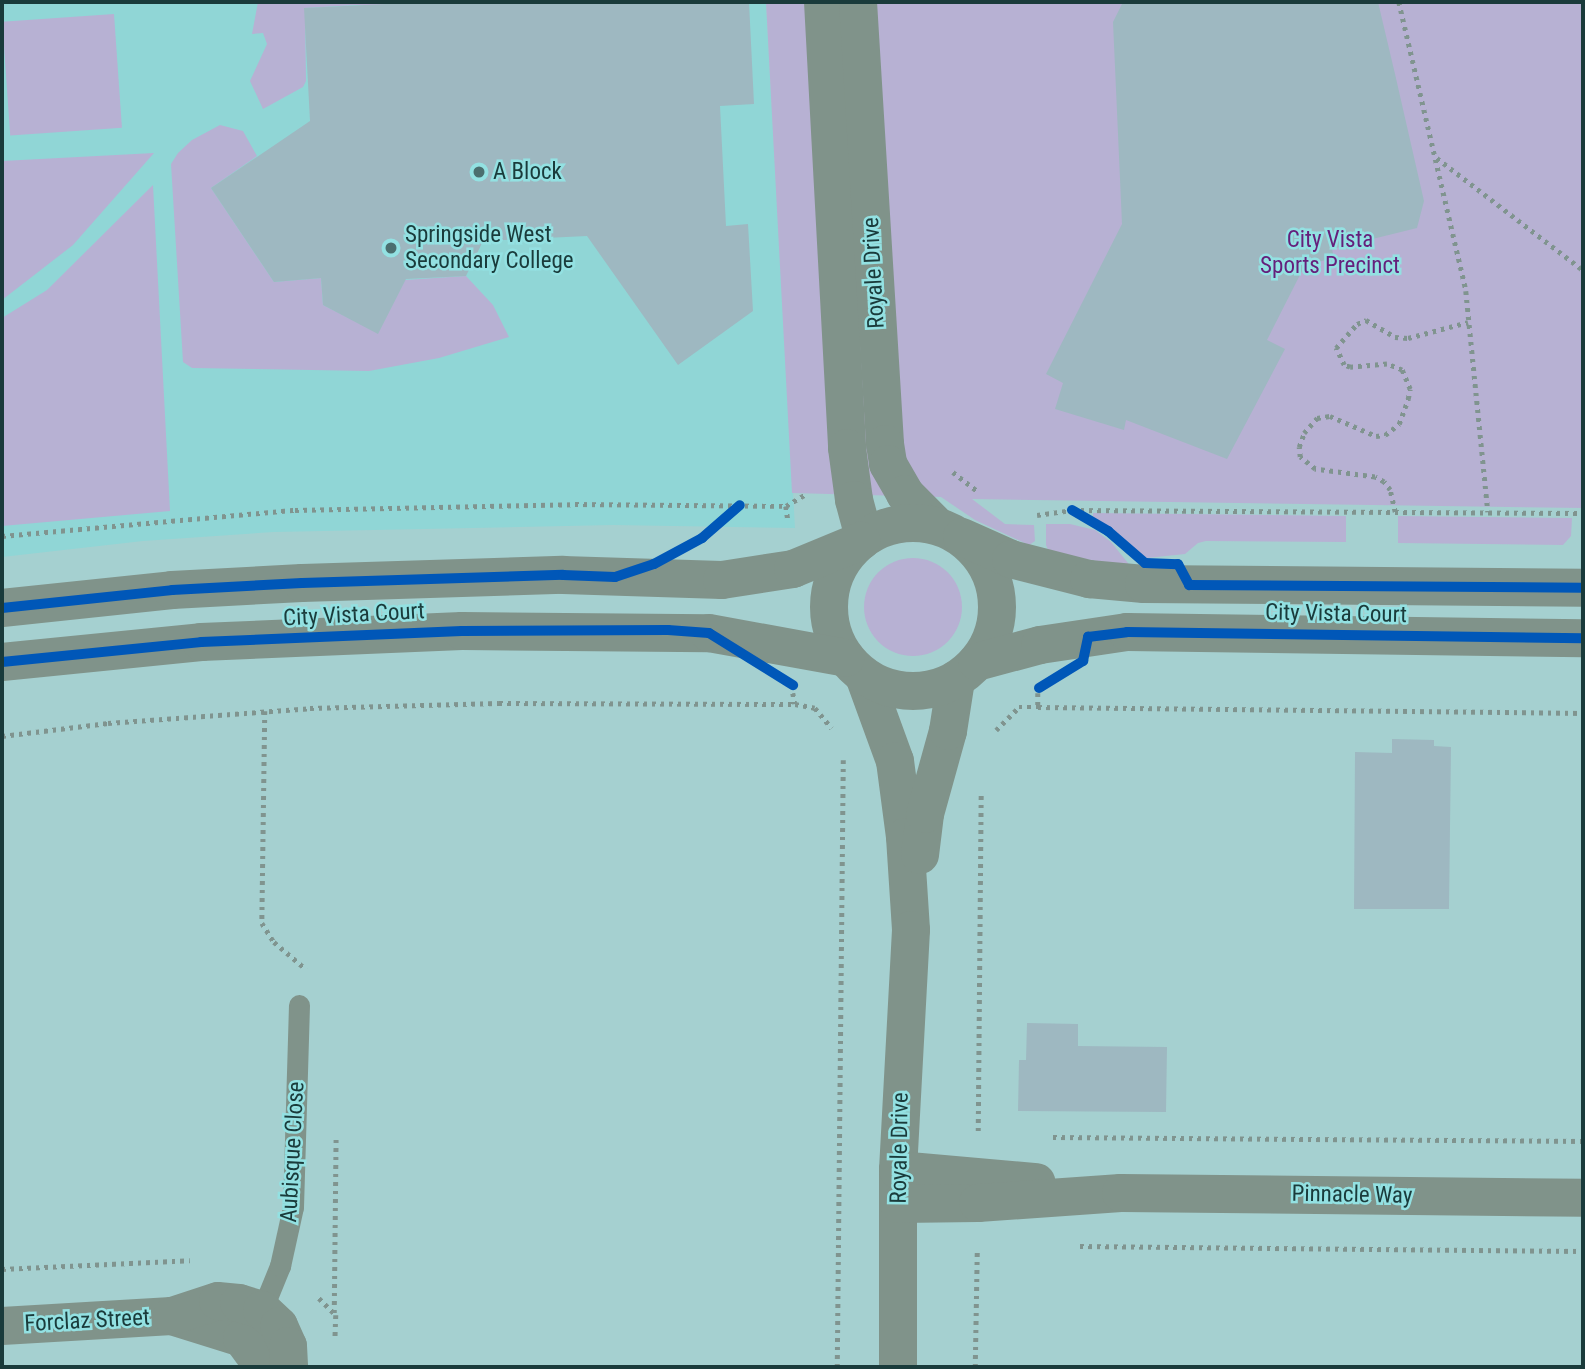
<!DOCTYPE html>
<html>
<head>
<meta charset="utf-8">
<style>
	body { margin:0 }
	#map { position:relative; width:1585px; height:1369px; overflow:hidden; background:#a5d0d0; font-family:"Roboto Condensed",sans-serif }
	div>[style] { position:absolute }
	.built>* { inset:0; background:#90d6d6 }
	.green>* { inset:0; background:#b7b1d3; transform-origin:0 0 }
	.round { border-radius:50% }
	.building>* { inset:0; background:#9eb8c1 }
	.path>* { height:4.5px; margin-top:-2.25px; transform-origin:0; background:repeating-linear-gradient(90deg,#80948f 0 3.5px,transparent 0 8.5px) }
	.service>* { height:21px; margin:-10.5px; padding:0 10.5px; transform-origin:10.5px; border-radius:10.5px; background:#80938a }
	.minor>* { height:38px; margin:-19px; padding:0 19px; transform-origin:19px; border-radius:19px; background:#80938a }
	.tertiary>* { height:38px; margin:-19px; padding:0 19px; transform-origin:19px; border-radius:19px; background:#80938a }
	.tertiary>.ring { margin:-19px; padding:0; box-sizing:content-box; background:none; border:38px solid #80938a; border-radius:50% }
	.cycleway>* { height:10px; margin:-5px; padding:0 5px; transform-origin:5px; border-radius:5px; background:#0057b8 }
	.dots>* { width:19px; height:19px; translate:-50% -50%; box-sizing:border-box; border:4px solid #93e1e2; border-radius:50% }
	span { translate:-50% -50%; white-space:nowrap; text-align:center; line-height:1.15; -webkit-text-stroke:5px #93e1e2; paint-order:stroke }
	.poi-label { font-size:23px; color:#1a3b3b }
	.left { translate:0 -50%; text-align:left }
	.park-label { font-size:23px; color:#65207b }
	.street-label { font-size:23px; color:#1a3b3b }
	.frame { position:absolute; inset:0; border:4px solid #1a3b3b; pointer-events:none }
</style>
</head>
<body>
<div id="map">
	<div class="built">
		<div style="clip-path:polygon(2px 2px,766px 2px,795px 528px,613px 525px,274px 532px,143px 541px,2px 557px)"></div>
	</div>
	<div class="green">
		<div style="clip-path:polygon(258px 2px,427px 2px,428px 9px,356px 5px,305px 8px,306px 81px,303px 87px,263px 109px,250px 81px,267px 44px,263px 33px,252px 34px)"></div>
		<div style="clip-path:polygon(766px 2px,1583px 2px,1583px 508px,972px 499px,1005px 524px,1034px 525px,1035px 541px,1029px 545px,975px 520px,941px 497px,792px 493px)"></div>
		<div style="left:114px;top:14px;width:114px;height:112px;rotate:86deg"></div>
		<div style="clip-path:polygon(220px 125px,243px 131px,257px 156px,211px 188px,274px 282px,321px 278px,323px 305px,378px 333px,405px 280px,466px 276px,493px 305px,509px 337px,439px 358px,369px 371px,192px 368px,183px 362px,171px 164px,178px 153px,192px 140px)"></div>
		<div style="clip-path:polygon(154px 153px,73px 245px,2px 300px,2px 161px)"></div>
		<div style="clip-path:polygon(153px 185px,170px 511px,2px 526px,2px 318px,47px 290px)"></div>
		<div style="clip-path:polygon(1093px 513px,1346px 516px,1346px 542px,1206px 541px,1198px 543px,1185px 554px,1147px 558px,1136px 552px,1115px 531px,1093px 517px)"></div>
		<div style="clip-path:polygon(1398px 516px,1572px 518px,1571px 536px,1563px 545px,1398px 543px)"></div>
		<div style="clip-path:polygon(1046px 524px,1070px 524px,1095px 530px,1111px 542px,1132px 568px,1049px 552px,1046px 545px)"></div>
		<div class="round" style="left:864px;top:558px;width:98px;height:98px"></div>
	</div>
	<div class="building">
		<div style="clip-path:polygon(427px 2px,749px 2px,754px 104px,720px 106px,726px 226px,748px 224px,753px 311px,678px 365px,587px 236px,483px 241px,466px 276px,406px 279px,378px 334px,323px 305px,321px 278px,274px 282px,211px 188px,310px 121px,304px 8px)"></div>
		<div style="clip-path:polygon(1123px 2px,1378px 2px,1395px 74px,1424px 201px,1417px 228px,1332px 249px,1334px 258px,1305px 265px,1267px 340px,1285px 349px,1227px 459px,1126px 420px,1124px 430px,1055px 409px,1063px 383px,1046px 374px,1122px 224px,1113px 22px)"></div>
		<div style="clip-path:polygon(1392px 739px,1434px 740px,1434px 746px,1451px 747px,1449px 909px,1354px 909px,1355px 752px,1392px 753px)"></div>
		<div style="clip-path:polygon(1027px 1023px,1078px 1024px,1078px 1046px,1167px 1047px,1166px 1112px,1018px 1111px,1019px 1060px,1026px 1060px)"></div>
	</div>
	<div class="path">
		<div style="left:1399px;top:2px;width:297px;rotate:76.9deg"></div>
		<div style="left:1466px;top:291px;width:222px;rotate:84.3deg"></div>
		<div style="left:1437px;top:158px;width:184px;rotate:37.5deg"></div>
		<div style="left:953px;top:472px;width:33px;rotate:38deg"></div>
		<div style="left:786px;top:506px;width:23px;rotate:-31deg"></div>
		<div style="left:1395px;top:512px;width:23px;rotate:-103deg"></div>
		<div style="left:1390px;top:490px;width:10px;rotate:-127deg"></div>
		<div style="left:1384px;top:482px;width:10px;rotate:-151deg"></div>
		<div style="left:1375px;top:477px;width:61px;rotate:-172.4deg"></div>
		<div style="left:1315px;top:469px;width:19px;rotate:-141deg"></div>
		<div style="left:1300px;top:457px;width:10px;rotate:-96deg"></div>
		<div style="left:1299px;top:447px;width:15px;rotate:-70deg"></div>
		<div style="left:1304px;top:433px;width:20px;rotate:-49deg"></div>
		<div style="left:1317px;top:418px;width:13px;rotate:-9deg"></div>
		<div style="left:1330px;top:416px;width:50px;rotate:23.5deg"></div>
		<div style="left:1376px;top:436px;width:9px;rotate:-6deg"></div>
		<div style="left:1385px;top:435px;width:18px;rotate:-38deg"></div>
		<div style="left:1399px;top:424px;width:27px;rotate:-70deg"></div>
		<div style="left:1408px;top:399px;width:10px;rotate:-79deg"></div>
		<div style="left:1410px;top:389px;width:21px;rotate:-113deg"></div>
		<div style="left:1402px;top:370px;width:16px;rotate:-158deg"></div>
		<div style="left:1387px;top:364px;width:37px;rotate:175deg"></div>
		<div style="left:1350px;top:367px;width:6px;rotate:-162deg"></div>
		<div style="left:1344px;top:365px;width:19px;rotate:-115deg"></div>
		<div style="left:1336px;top:348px;width:32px;rotate:-49deg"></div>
		<div style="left:1357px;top:324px;width:10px;rotate:-24deg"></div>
		<div style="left:1366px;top:320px;width:34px;rotate:30deg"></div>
		<div style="left:1395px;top:337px;width:13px;rotate:4deg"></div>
		<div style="left:1408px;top:338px;width:62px;rotate:-14.9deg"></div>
		<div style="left:1037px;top:515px;width:35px;rotate:-8deg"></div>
		<div style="left:1072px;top:510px;width:511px;rotate:0.34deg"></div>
		<div style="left:2px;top:536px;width:294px;rotate:-5.1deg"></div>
		<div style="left:295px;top:510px;width:280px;rotate:-1.2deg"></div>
		<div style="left:575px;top:504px;width:211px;rotate:0.5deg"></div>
		<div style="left:786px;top:506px;width:14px;rotate:82deg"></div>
		<div style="left:793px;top:693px;width:11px;rotate:80deg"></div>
		<div style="left:795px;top:704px;width:20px;rotate:11deg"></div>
		<div style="left:815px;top:708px;width:26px;rotate:50deg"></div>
		<div style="left:1038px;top:693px;width:14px;rotate:90deg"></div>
		<div style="left:1038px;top:707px;width:545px;rotate:0.63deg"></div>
		<div style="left:265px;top:711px;width:212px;rotate:90.8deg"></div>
		<div style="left:262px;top:923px;width:22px;rotate:58deg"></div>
		<div style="left:274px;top:942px;width:42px;rotate:40.2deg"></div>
		<div style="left:996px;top:730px;width:33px;rotate:-45deg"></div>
		<div style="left:1019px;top:707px;width:19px"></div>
		<div style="left:2px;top:736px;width:107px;rotate:-7deg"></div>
		<div style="left:108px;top:723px;width:203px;rotate:-4.2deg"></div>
		<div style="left:310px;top:708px;width:189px;rotate:-1.5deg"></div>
		<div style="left:499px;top:703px;width:296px;rotate:0.2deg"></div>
		<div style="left:978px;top:1131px;width:338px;rotate:-89.5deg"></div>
		<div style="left:1053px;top:1137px;width:530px;rotate:0.43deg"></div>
		<div style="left:1080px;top:1246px;width:503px;rotate:0.57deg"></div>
		<div style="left:2px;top:1269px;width:188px;rotate:-2.7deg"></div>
		<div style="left:319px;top:1298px;width:24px;rotate:45deg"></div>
		<div style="left:336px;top:1315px;width:23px;rotate:92deg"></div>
		<div style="left:334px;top:1313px;width:178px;rotate:-89.4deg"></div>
		<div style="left:837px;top:1367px;width:607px;rotate:-89.43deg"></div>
		<div style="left:975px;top:1367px;width:119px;rotate:-89deg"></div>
	</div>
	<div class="service">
		<div style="left:262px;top:1310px;width:48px;rotate:-67.8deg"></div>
		<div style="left:280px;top:1266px;width:60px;rotate:-77.6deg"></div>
		<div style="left:293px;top:1207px;width:202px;rotate:-88.3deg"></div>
	</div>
	<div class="minor">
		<div style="left:823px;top:2px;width:447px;rotate:86.9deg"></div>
		<div style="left:847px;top:448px;width:52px;rotate:82.3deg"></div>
		<div style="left:854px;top:500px;width:39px;rotate:75deg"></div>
		<div style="left:858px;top:2px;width:443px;rotate:86.5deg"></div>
		<div style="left:885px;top:444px;width:20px;rotate:81deg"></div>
		<div style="left:888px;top:464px;width:34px;rotate:60deg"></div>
		<div style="left:905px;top:494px;width:45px;rotate:45deg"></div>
		<div style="left:864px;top:676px;width:90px;rotate:70deg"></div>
		<div style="left:895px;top:761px;width:77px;rotate:82.5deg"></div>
		<div style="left:905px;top:837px;width:93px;rotate:86.3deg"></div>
		<div style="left:911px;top:930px;width:240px;rotate:93.1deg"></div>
		<div style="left:898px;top:1170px;width:197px;rotate:90deg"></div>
		<div style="left:920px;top:855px;width:41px;rotate:-83deg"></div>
		<div style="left:925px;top:814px;width:86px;rotate:-74.5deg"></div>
		<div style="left:948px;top:731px;width:52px;rotate:-81.1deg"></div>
		<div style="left:898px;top:1170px;width:139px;rotate:5deg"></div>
		<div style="left:899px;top:1204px;width:79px;rotate:-0.7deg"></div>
		<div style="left:978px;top:1203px;width:143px;rotate:-4deg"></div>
		<div style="left:1121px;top:1193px;width:462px;rotate:0.6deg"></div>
		<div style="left:172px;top:1316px;width:73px;rotate:17.4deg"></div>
		<div style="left:242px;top:1338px;width:36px;rotate:54deg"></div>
		<div style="left:2px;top:1326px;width:170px;rotate:-3.4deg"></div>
		<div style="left:172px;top:1316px;width:48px;rotate:-18.1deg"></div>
		<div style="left:218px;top:1301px;width:21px;rotate:5deg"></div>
		<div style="left:239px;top:1303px;width:24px;rotate:17deg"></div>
		<div style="left:262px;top:1310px;width:23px;rotate:43deg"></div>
		<div style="left:279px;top:1326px;width:22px;rotate:66deg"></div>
		<div style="left:288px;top:1346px;width:21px;rotate:87deg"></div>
	</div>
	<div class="tertiary">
		<div class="ring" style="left:829px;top:523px;width:130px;height:130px"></div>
		<div style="left:962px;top:537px;width:54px;rotate:24.2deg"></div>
		<div style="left:1011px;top:559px;width:81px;rotate:14.4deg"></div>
		<div style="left:1089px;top:579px;width:55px;rotate:5.2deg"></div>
		<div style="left:1144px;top:584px;width:439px;rotate:0.5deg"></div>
		<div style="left:2px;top:608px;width:171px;rotate:-6deg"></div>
		<div style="left:172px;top:590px;width:130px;rotate:-3.1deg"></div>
		<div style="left:302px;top:583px;width:261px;rotate:-1.8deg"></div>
		<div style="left:563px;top:575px;width:159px;rotate:1.8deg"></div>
		<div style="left:722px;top:580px;width:72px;rotate:-8.8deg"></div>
		<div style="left:793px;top:569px;width:74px;rotate:-22.4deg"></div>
		<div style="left:2px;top:662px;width:200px;rotate:-5.7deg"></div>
		<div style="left:201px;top:642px;width:261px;rotate:-2.4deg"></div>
		<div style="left:462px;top:631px;width:247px;rotate:0.5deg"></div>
		<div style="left:709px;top:633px;width:139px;rotate:10.3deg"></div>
		<div style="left:977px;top:662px;width:65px;rotate:-15.1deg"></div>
		<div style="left:1040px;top:645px;width:88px;rotate:-8.5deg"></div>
		<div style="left:1127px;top:632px;width:456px;rotate:0.8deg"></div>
	</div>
	<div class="cycleway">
		<div style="left:1072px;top:510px;width:42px;rotate:30.3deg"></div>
		<div style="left:1108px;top:531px;width:49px;rotate:40.9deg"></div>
		<div style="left:1145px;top:563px;width:33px;rotate:2deg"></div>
		<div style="left:1178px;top:564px;width:24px;rotate:62deg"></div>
		<div style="left:1189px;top:585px;width:394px;rotate:0.4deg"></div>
		<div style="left:2px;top:608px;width:171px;rotate:-6deg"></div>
		<div style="left:172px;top:590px;width:130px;rotate:-3.1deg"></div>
		<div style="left:302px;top:583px;width:261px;rotate:-1.8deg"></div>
		<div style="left:563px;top:575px;width:52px;rotate:2.2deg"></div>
		<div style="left:615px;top:577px;width:41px;rotate:-18.4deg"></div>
		<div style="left:654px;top:564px;width:55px;rotate:-28.4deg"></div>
		<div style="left:702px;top:538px;width:50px;rotate:-41deg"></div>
		<div style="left:2px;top:662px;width:200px;rotate:-5.7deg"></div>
		<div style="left:201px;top:642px;width:261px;rotate:-2.4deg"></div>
		<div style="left:462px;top:631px;width:206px;rotate:-0.3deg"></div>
		<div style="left:668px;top:630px;width:41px;rotate:4.2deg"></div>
		<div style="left:709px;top:633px;width:99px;rotate:31.8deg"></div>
		<div style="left:1039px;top:688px;width:52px;rotate:-31.5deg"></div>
		<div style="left:1083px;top:661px;width:25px;rotate:-78deg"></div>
		<div style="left:1088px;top:637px;width:39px;rotate:-7deg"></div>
		<div style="left:1127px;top:632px;width:456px;rotate:0.8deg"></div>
	</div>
	<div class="dots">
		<div style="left:479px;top:172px;background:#4b6f6f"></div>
		<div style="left:391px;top:248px;background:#4b6f6f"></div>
	</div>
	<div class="poi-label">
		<span class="left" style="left:493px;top:172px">A Block</span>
		<span class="left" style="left:405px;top:248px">Springside West<br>Secondary College</span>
	</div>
	<div class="park-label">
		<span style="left:1330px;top:253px">City Vista<br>Sports Precinct</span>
	</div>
	<div class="street-label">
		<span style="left:874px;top:273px;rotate:-93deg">Royale Drive</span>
		<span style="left:1336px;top:614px;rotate:1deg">City Vista Court</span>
		<span style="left:354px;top:615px;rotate:-3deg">City Vista Court</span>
		<span style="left:900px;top:1148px;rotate:-89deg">Royale Drive</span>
		<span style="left:293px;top:1152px;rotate:-87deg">Aubisque Close</span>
		<span style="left:1352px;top:1195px;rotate:1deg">Pinnacle Way</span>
		<span style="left:87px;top:1321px;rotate:-3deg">Forclaz Street</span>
	</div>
	<div class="frame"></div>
</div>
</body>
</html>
